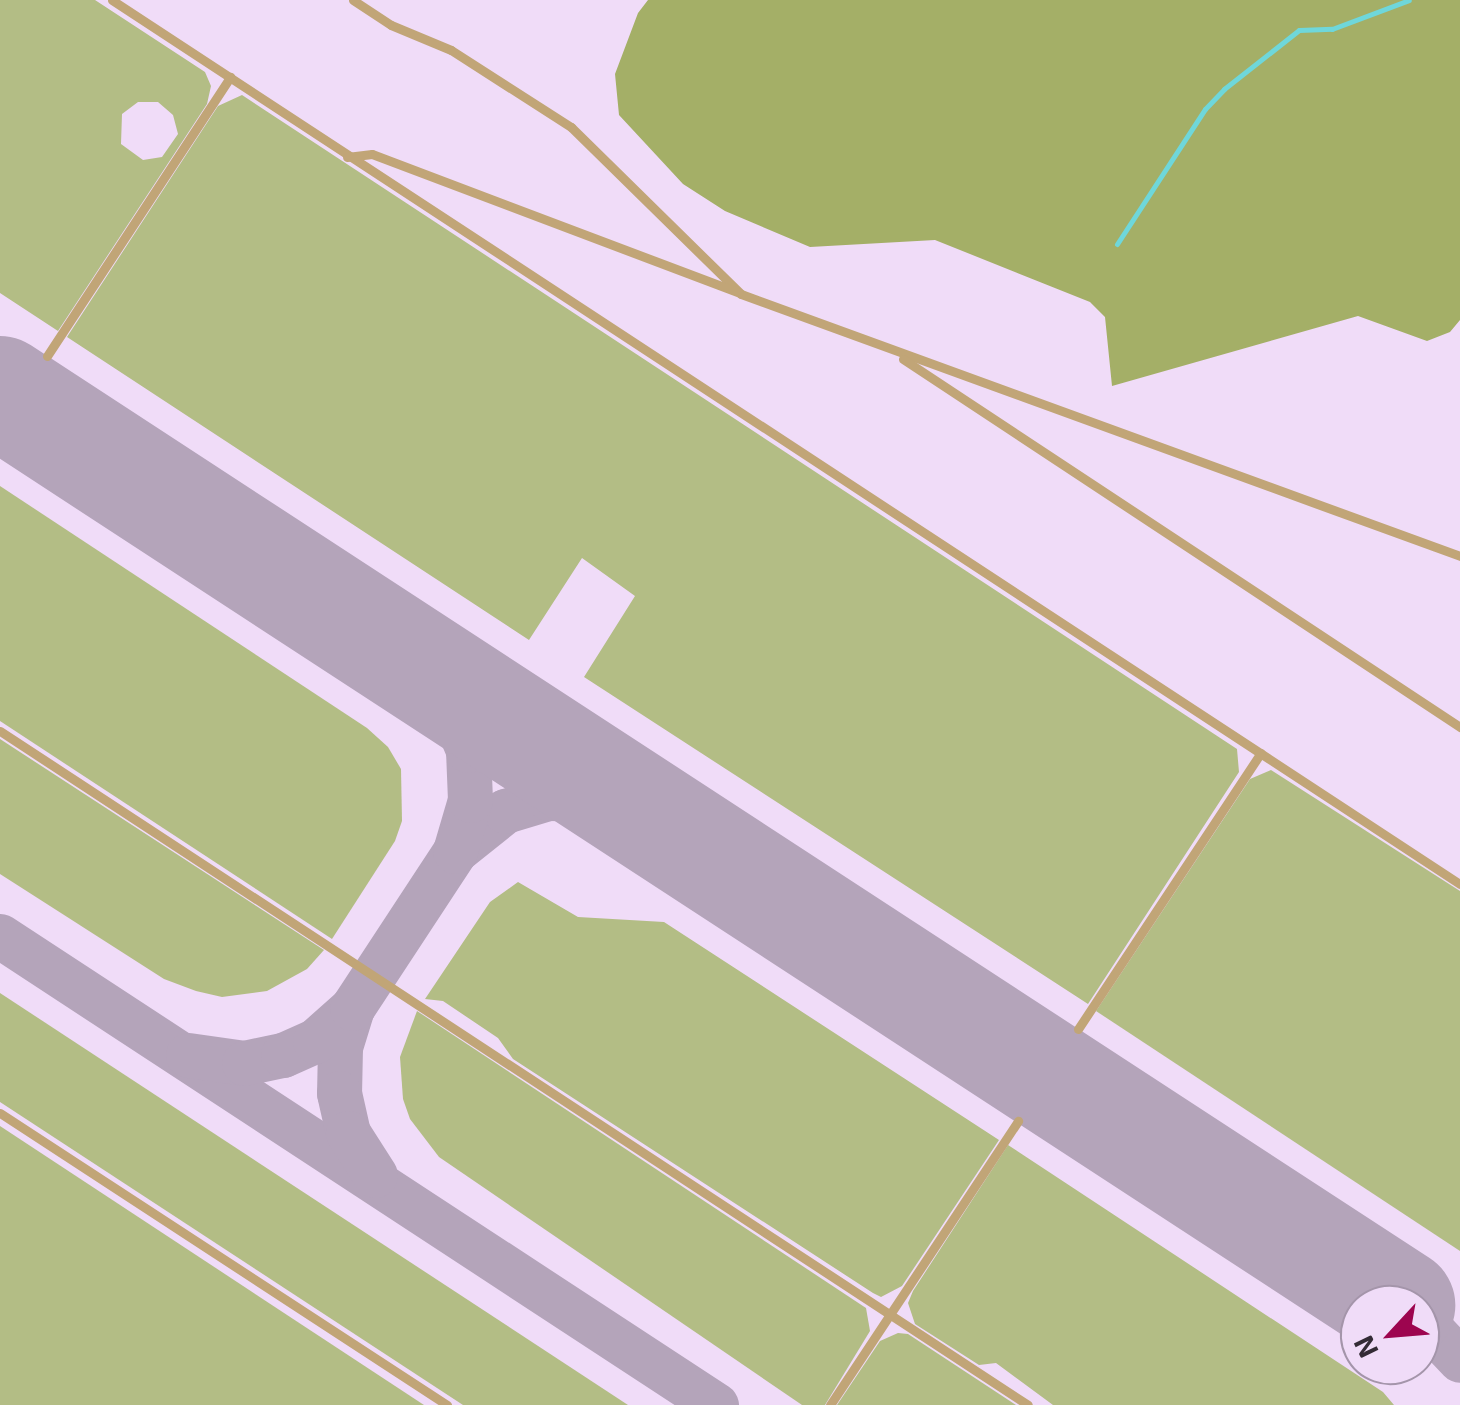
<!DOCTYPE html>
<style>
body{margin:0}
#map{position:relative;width:1460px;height:1405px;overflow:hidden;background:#f0dcf8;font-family:"Exo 2",sans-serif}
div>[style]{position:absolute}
.green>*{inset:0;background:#b3bd85}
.forest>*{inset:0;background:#a4af67}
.stream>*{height:5px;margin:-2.5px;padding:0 2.5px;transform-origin:2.5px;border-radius:2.5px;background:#6fd7da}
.taxiway>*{height:45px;margin:-22.5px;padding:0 22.5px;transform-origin:22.5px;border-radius:22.5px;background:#b4a4ba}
.runway>*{height:112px;margin:-56px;padding:0 56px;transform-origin:56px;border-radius:56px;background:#b4a4ba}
.service>*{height:9px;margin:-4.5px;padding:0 4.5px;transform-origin:4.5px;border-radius:4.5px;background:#c1a577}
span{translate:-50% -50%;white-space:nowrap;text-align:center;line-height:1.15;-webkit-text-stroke:8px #f0dcf8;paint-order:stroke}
.north{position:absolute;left:1340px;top:1285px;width:100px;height:100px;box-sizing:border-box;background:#f0dcf8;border:2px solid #a495aa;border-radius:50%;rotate:244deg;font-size:28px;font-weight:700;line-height:40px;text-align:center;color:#332b35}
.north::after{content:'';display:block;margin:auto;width:35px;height:45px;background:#9d054f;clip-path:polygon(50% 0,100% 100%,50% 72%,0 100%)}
</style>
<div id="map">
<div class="green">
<div style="clip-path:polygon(evenodd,0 0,95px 0,205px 72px,211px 86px,207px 104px,58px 331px,0 293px,0 0,138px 102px,158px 102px,173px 115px,178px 134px,162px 157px,143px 160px,121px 144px,122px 114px,138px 102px)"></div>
<div style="clip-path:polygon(242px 95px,1237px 749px,1239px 772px,1088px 1004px,584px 677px,635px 596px,582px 558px,529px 640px,67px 337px,218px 106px)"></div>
<div style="clip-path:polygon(0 486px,367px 728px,388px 747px,401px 769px,402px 821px,395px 841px,332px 939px,0 721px)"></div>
<div style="clip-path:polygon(0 739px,324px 950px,307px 969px,267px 991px,222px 997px,196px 991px,164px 979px,0 874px)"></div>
<div style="clip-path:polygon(1271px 770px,1460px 891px,1460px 1251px,1096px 1011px,1250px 779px)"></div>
<div style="clip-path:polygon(518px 882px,578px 917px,664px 922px,999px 1140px,902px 1286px,881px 1297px,873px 1293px,513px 1059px,498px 1038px,443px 1001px,425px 999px,490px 902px)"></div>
<div style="clip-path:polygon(0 993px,628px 1405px,463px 1405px,0 1102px)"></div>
<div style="clip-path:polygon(417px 1011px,866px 1308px,870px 1331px,825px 1405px,802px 1405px,439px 1157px,410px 1119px,403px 1099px,400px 1057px)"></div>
<div style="clip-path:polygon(0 1126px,424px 1405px,0 1405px)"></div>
<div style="clip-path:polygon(1008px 1145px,1383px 1392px,1394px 1405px,1053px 1405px,996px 1363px,979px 1365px,915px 1324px,908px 1303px,913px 1291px)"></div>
<div style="clip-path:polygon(898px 1333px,908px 1334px,1016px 1405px,837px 1405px,880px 1341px)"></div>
</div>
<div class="forest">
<div style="clip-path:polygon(648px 0,1460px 0,1460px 320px,1450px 332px,1427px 341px,1358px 316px,1112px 386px,1105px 317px,1090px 302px,935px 240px,810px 247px,725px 211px,683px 184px,619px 115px,615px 74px,638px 13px)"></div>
</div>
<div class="stream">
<div style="left:1117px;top:244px;width:161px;rotate:-56.9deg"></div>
<div style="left:1205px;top:109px;width:28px;rotate:-46deg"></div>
<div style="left:1224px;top:89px;width:95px;rotate:-38.2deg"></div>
<div style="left:1299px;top:30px;width:33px;rotate:-2deg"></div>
<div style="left:1332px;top:29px;width:82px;rotate:-20.6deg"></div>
</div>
<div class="taxiway">
<div style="left:455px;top:851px;width:64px;rotate:-38.7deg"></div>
<div style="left:505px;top:811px;width:45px;rotate:-16.8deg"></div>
<div style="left:548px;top:798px;width:56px;rotate:1deg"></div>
<div style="left:604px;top:799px;width:70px;rotate:24.4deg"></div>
<div style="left:0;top:936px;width:856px;rotate:33.23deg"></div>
<div style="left:352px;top:1008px;width:41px;rotate:107.1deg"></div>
<div style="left:340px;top:1047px;width:46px;rotate:91.2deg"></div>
<div style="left:339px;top:1093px;width:41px;rotate:77.3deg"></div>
<div style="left:348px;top:1133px;width:50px;rotate:57.3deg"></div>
<div style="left:188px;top:1055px;width:57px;rotate:8.1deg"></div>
<div style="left:244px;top:1063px;width:40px;rotate:-12deg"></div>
<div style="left:283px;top:1055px;width:35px;rotate:-24deg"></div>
<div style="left:315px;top:1041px;width:50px;rotate:-41.7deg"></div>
<div style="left:352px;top:1008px;width:188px;rotate:-56.7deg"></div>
<div style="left:455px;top:851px;width:53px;rotate:-73.6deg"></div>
<div style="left:470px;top:800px;width:50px;rotate:-92.3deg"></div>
<div style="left:468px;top:750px;width:57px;rotate:-112.5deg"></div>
<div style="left:446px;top:697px;width:58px;rotate:-135deg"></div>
<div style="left:1424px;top:1322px;width:52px;rotate:46.5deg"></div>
</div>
<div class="runway">
<div style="left:0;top:392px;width:1671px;rotate:33.13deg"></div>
</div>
<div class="service">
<div style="left:112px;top:0;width:1612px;rotate:33.26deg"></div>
<div style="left:353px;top:0;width:45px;rotate:33.3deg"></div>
<div style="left:391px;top:25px;width:65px;rotate:22.6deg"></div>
<div style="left:451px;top:50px;width:143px;rotate:32.7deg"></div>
<div style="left:571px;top:127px;width:238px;rotate:44.5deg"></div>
<div style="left:741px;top:294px;width:765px;rotate:20.02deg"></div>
<div style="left:347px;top:157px;width:25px;rotate:-7deg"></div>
<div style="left:372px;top:154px;width:392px;rotate:20.7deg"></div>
<div style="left:47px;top:356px;width:334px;rotate:-56.7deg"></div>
<div style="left:903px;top:359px;width:668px;rotate:33.45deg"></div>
<div style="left:0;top:731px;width:1229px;rotate:33.25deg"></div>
<div style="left:1078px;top:1029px;width:331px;rotate:-56.5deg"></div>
<div style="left:0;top:1113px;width:534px;rotate:33.15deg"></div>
<div style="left:830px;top:1405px;width:341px;rotate:-56.5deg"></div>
</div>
<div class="north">N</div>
</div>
